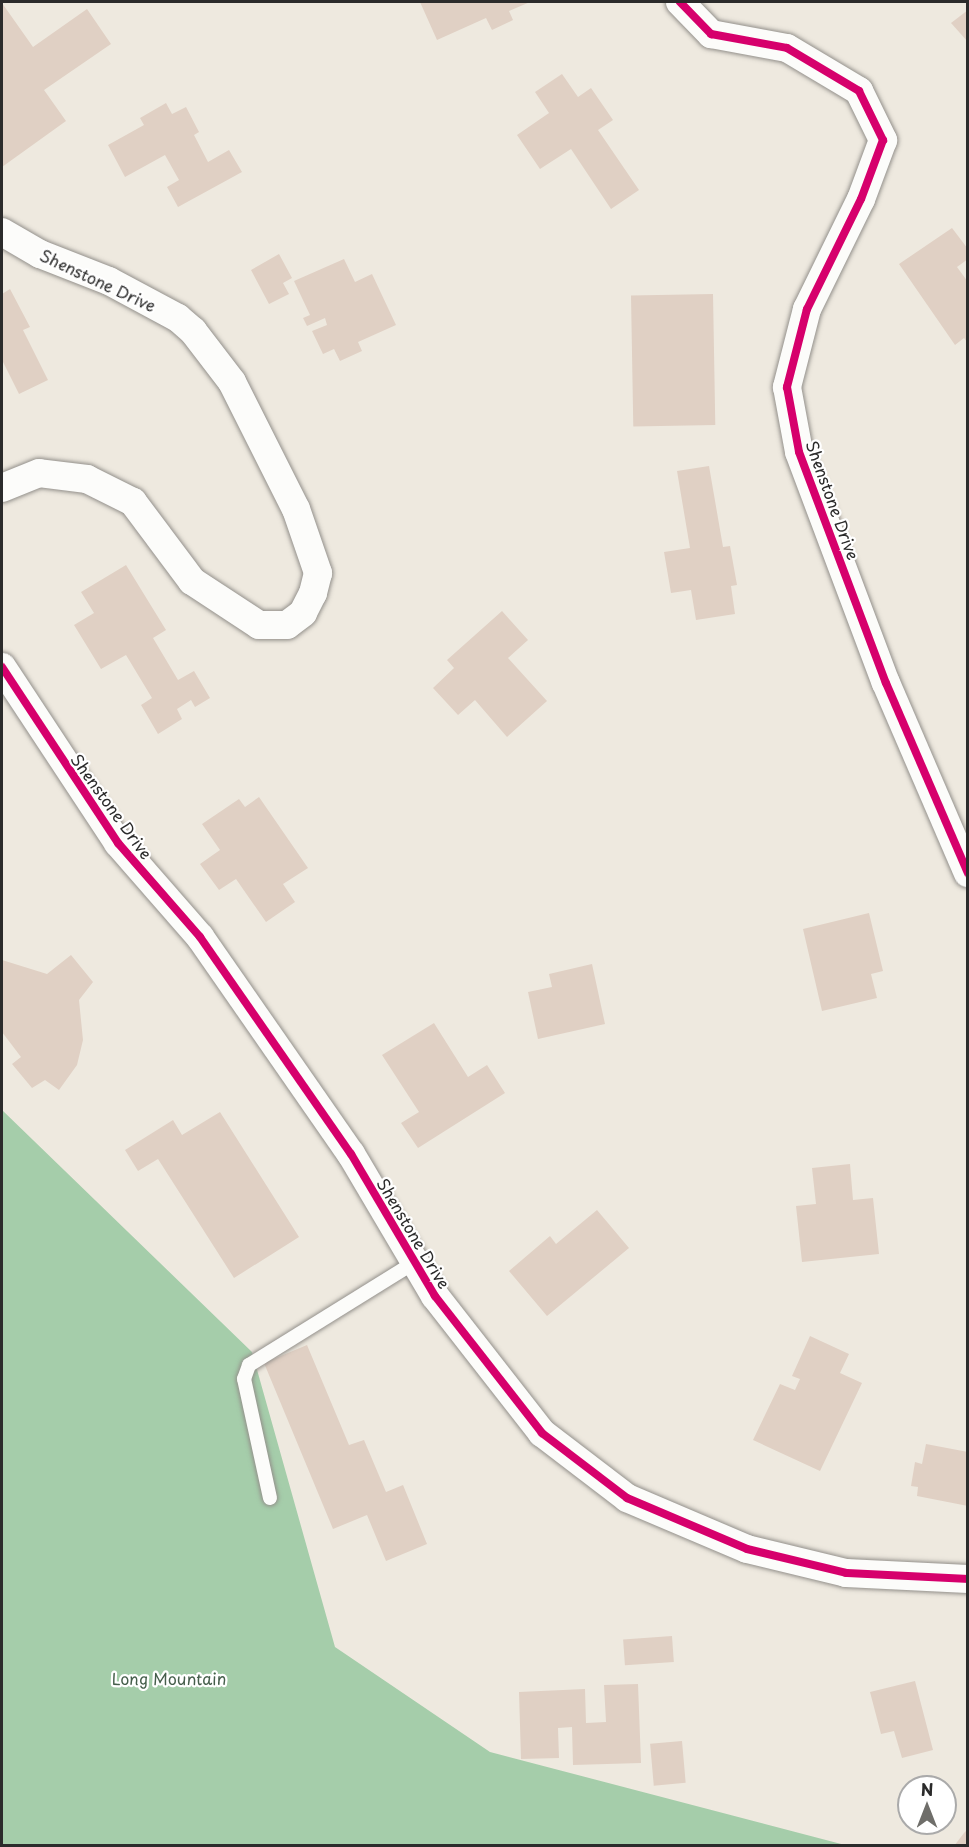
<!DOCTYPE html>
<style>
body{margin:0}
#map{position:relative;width:969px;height:1847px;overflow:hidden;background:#eee9df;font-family:"Playpen Sans",sans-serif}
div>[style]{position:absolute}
.forest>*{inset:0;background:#a5cdaa}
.building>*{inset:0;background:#e0d0c4;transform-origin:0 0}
.roads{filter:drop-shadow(0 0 2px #93908b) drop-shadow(0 0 2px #93908b)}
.lane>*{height:14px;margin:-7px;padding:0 7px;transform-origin:7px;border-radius:7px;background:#fcfcfa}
.street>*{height:28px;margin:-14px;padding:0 14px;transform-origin:14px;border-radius:14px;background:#fcfcfa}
.cycleway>*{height:8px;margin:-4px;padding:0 4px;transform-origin:4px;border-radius:4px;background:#d6006c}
span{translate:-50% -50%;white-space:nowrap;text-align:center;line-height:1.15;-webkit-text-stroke:4.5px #fff;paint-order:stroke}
.street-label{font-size:16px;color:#2b2b2b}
.park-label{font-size:16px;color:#455e4b}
.frame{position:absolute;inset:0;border:3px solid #2b2b2b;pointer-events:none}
.north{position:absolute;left:897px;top:1775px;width:60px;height:60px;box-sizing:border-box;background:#fff;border:2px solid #aaa;border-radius:50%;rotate:0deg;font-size:16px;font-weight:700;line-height:24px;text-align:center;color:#2b2b2b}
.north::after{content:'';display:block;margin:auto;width:21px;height:27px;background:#6f6e6a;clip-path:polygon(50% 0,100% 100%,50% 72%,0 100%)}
</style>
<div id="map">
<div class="forest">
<div style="clip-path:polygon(2px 1110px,252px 1352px,335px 1647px,490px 1752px,845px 1845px,2px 1845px)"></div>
</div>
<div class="building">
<div style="clip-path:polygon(420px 2px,530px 2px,509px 11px,513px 20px,492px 30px,486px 18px,437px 40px)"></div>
<div style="clip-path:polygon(2px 3px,33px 47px,87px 9px,111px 44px,44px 90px,66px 121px,2px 167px)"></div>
<div style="clip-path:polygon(968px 10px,968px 42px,951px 23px)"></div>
<div style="clip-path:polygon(562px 74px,578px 97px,591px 88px,613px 120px,598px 130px,639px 190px,611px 209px,571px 149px,540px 169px,517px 135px,549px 113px,535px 92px)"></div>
<div style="clip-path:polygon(166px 103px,172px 114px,186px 107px,199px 132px,194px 135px,208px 162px,229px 150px,242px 172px,178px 207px,167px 187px,179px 180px,165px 155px,125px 177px,108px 145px,144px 125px,140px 118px)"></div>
<div style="clip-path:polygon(952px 228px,968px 249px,968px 259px,957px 267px,968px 282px,968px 343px,964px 338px,955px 345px,899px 264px)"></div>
<div style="clip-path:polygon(279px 254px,292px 278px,283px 283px,289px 294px,269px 304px,251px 270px)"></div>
<div style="clip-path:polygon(344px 259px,355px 282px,372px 274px,396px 325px,358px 342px,362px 351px,340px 361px,334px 349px,323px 354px,312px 331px,327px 325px,325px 318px,307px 326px,303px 318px,310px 315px,294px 281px)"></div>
<div style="clip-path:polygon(10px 289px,30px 327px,23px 330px,48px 380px,19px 394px,2px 360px,2px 294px)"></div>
<div style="left:713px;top:294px;width:131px;height:82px;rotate:89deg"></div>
<div style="clip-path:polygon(709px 466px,723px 547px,730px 546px,737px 585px,731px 586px,735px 614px,696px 620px,691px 590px,671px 593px,664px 552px,690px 548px,677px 471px)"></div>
<div style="clip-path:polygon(126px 565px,166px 630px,153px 638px,178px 680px,194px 671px,210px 698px,195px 707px,191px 700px,177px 709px,182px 719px,158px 734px,141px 705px,152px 698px,126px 655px,101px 669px,74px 625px,94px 613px,81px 592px)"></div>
<div style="clip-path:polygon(502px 611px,528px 640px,508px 658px,547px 701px,507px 737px,475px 700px,458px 715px,433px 688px,454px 668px,447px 660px)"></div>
<div style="clip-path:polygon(259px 797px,308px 868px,283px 884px,295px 902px,266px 922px,236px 879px,219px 890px,200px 864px,220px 850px,202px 824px,239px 799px,245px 807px)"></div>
<div style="clip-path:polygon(869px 913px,883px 971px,871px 974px,877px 998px,822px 1011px,803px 929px)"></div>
<div style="clip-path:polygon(71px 955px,93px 982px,79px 1000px,83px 1040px,77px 1065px,59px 1090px,45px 1080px,32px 1088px,12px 1064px,21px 1057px,2px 1032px,2px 960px,47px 974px)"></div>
<div style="clip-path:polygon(592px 964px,605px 1024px,538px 1039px,528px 992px,552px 987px,549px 974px)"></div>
<div style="clip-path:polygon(434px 1023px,468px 1077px,487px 1065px,505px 1093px,418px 1148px,401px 1123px,419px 1112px,382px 1055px)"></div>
<div style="clip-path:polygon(220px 1112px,299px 1237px,234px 1278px,158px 1159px,138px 1171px,125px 1150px,173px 1120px,182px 1135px)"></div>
<div style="clip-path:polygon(850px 1164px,853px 1200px,873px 1198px,879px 1254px,802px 1262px,796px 1206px,816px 1204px,812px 1168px)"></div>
<div style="clip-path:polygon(597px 1210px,629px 1248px,547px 1316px,509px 1271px,550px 1236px,556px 1244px)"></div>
<div style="clip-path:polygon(810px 1336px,849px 1354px,840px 1373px,862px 1383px,820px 1471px,753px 1440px,780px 1384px,795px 1390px,800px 1379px,792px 1376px)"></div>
<div style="clip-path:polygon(307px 1345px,349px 1445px,364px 1440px,386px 1492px,403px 1485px,427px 1544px,386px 1561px,367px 1515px,333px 1529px,264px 1363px)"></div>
<div style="clip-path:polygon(926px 1444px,968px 1452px,968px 1506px,917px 1496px,918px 1487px,911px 1486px,915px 1462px,922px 1464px)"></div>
<div style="left:672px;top:1636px;width:26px;height:49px;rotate:86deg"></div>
<div style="clip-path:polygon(915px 1681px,933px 1750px,902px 1758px,894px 1731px,881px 1734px,870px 1692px)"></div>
<div style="clip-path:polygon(638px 1684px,641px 1763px,573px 1765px,572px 1727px,558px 1728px,559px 1758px,521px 1759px,519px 1692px,585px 1689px,586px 1723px,606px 1722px,604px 1685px)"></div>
<div style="left:682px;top:1741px;width:42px;height:32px;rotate:85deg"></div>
<div style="clip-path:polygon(968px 1829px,968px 1846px,954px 1846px,964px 1833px)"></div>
</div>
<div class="roads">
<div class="lane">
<div style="left:270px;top:1498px;width:122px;rotate:-102.3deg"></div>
<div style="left:244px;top:1379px;width:15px;rotate:-70deg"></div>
<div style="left:249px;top:1365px;width:195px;rotate:-31.8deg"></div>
</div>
<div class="street">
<div style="left:680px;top:2px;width:45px;rotate:45.9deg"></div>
<div style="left:711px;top:34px;width:77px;rotate:10.4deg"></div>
<div style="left:787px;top:48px;width:84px;rotate:30.8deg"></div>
<div style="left:859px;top:91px;width:55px;rotate:63.9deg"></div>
<div style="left:883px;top:140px;width:63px;rotate:110.4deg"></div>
<div style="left:861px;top:199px;width:123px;rotate:116.1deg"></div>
<div style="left:807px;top:309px;width:81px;rotate:104.4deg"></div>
<div style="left:787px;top:387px;width:66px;rotate:79.5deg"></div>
<div style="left:799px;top:452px;width:247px;rotate:69.4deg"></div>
<div style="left:886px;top:683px;width:207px;rotate:66.7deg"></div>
<div style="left:2px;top:232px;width:44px;rotate:30.1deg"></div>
<div style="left:40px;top:254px;width:74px;rotate:21.4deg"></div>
<div style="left:109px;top:281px;width:78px;rotate:28.2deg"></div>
<div style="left:178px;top:318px;width:20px;rotate:41deg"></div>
<div style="left:193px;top:331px;width:64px;rotate:52.6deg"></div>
<div style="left:232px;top:382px;width:142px;rotate:63.3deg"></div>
<div style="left:296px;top:509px;width:68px;rotate:71deg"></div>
<div style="left:318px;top:573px;width:21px;rotate:104deg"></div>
<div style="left:313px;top:593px;width:22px;rotate:117deg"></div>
<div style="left:303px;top:613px;width:20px;rotate:143deg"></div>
<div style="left:287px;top:625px;width:28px;rotate:180deg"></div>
<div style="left:259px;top:625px;width:80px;rotate:-146.7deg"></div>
<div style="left:192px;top:581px;width:99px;rotate:-126.8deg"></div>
<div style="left:133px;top:502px;width:51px;rotate:-153.4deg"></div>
<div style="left:87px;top:479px;width:48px;rotate:-172.9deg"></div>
<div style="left:39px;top:473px;width:40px;rotate:158deg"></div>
<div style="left:2px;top:667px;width:211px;rotate:56.6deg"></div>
<div style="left:118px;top:843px;width:125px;rotate:48.9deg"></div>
<div style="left:200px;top:937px;width:264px;rotate:55.2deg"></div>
<div style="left:351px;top:1154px;width:165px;rotate:59.4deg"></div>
<div style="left:435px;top:1296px;width:174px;rotate:52deg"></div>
<div style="left:542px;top:1433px;width:107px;rotate:37.4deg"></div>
<div style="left:627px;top:1498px;width:130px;rotate:23deg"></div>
<div style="left:747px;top:1549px;width:102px;rotate:13.6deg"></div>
<div style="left:846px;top:1573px;width:122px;rotate:2.8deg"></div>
</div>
</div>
<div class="cycleway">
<div style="left:680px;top:2px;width:45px;rotate:45.9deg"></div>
<div style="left:711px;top:34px;width:77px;rotate:10.4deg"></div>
<div style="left:787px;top:48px;width:84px;rotate:30.8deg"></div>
<div style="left:859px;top:91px;width:55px;rotate:63.9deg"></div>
<div style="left:883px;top:140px;width:63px;rotate:110.4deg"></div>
<div style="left:861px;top:199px;width:123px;rotate:116.1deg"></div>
<div style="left:807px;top:309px;width:81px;rotate:104.4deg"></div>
<div style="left:787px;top:387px;width:66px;rotate:79.5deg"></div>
<div style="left:799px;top:452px;width:247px;rotate:69.4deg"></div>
<div style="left:886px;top:683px;width:207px;rotate:66.7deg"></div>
<div style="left:2px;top:667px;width:211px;rotate:56.6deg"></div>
<div style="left:118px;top:843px;width:125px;rotate:48.9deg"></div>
<div style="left:200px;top:937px;width:264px;rotate:55.2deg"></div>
<div style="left:351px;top:1154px;width:165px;rotate:59.4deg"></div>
<div style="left:435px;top:1296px;width:174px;rotate:52deg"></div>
<div style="left:542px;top:1433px;width:107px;rotate:37.4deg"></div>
<div style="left:627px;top:1498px;width:130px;rotate:23deg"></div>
<div style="left:747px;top:1549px;width:102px;rotate:13.6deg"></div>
<div style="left:846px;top:1573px;width:122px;rotate:2.8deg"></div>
</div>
<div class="street-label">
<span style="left:98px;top:280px;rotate:25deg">Shenstone Drive</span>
<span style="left:833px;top:500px;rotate:70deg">Shenstone Drive</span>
<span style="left:112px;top:806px;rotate:54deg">Shenstone Drive</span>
<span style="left:414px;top:1233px;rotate:59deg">Shenstone Drive</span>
</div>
<div class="park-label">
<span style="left:169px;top:1678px">Long Mountain</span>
</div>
<div class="frame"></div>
<div class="north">N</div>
</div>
